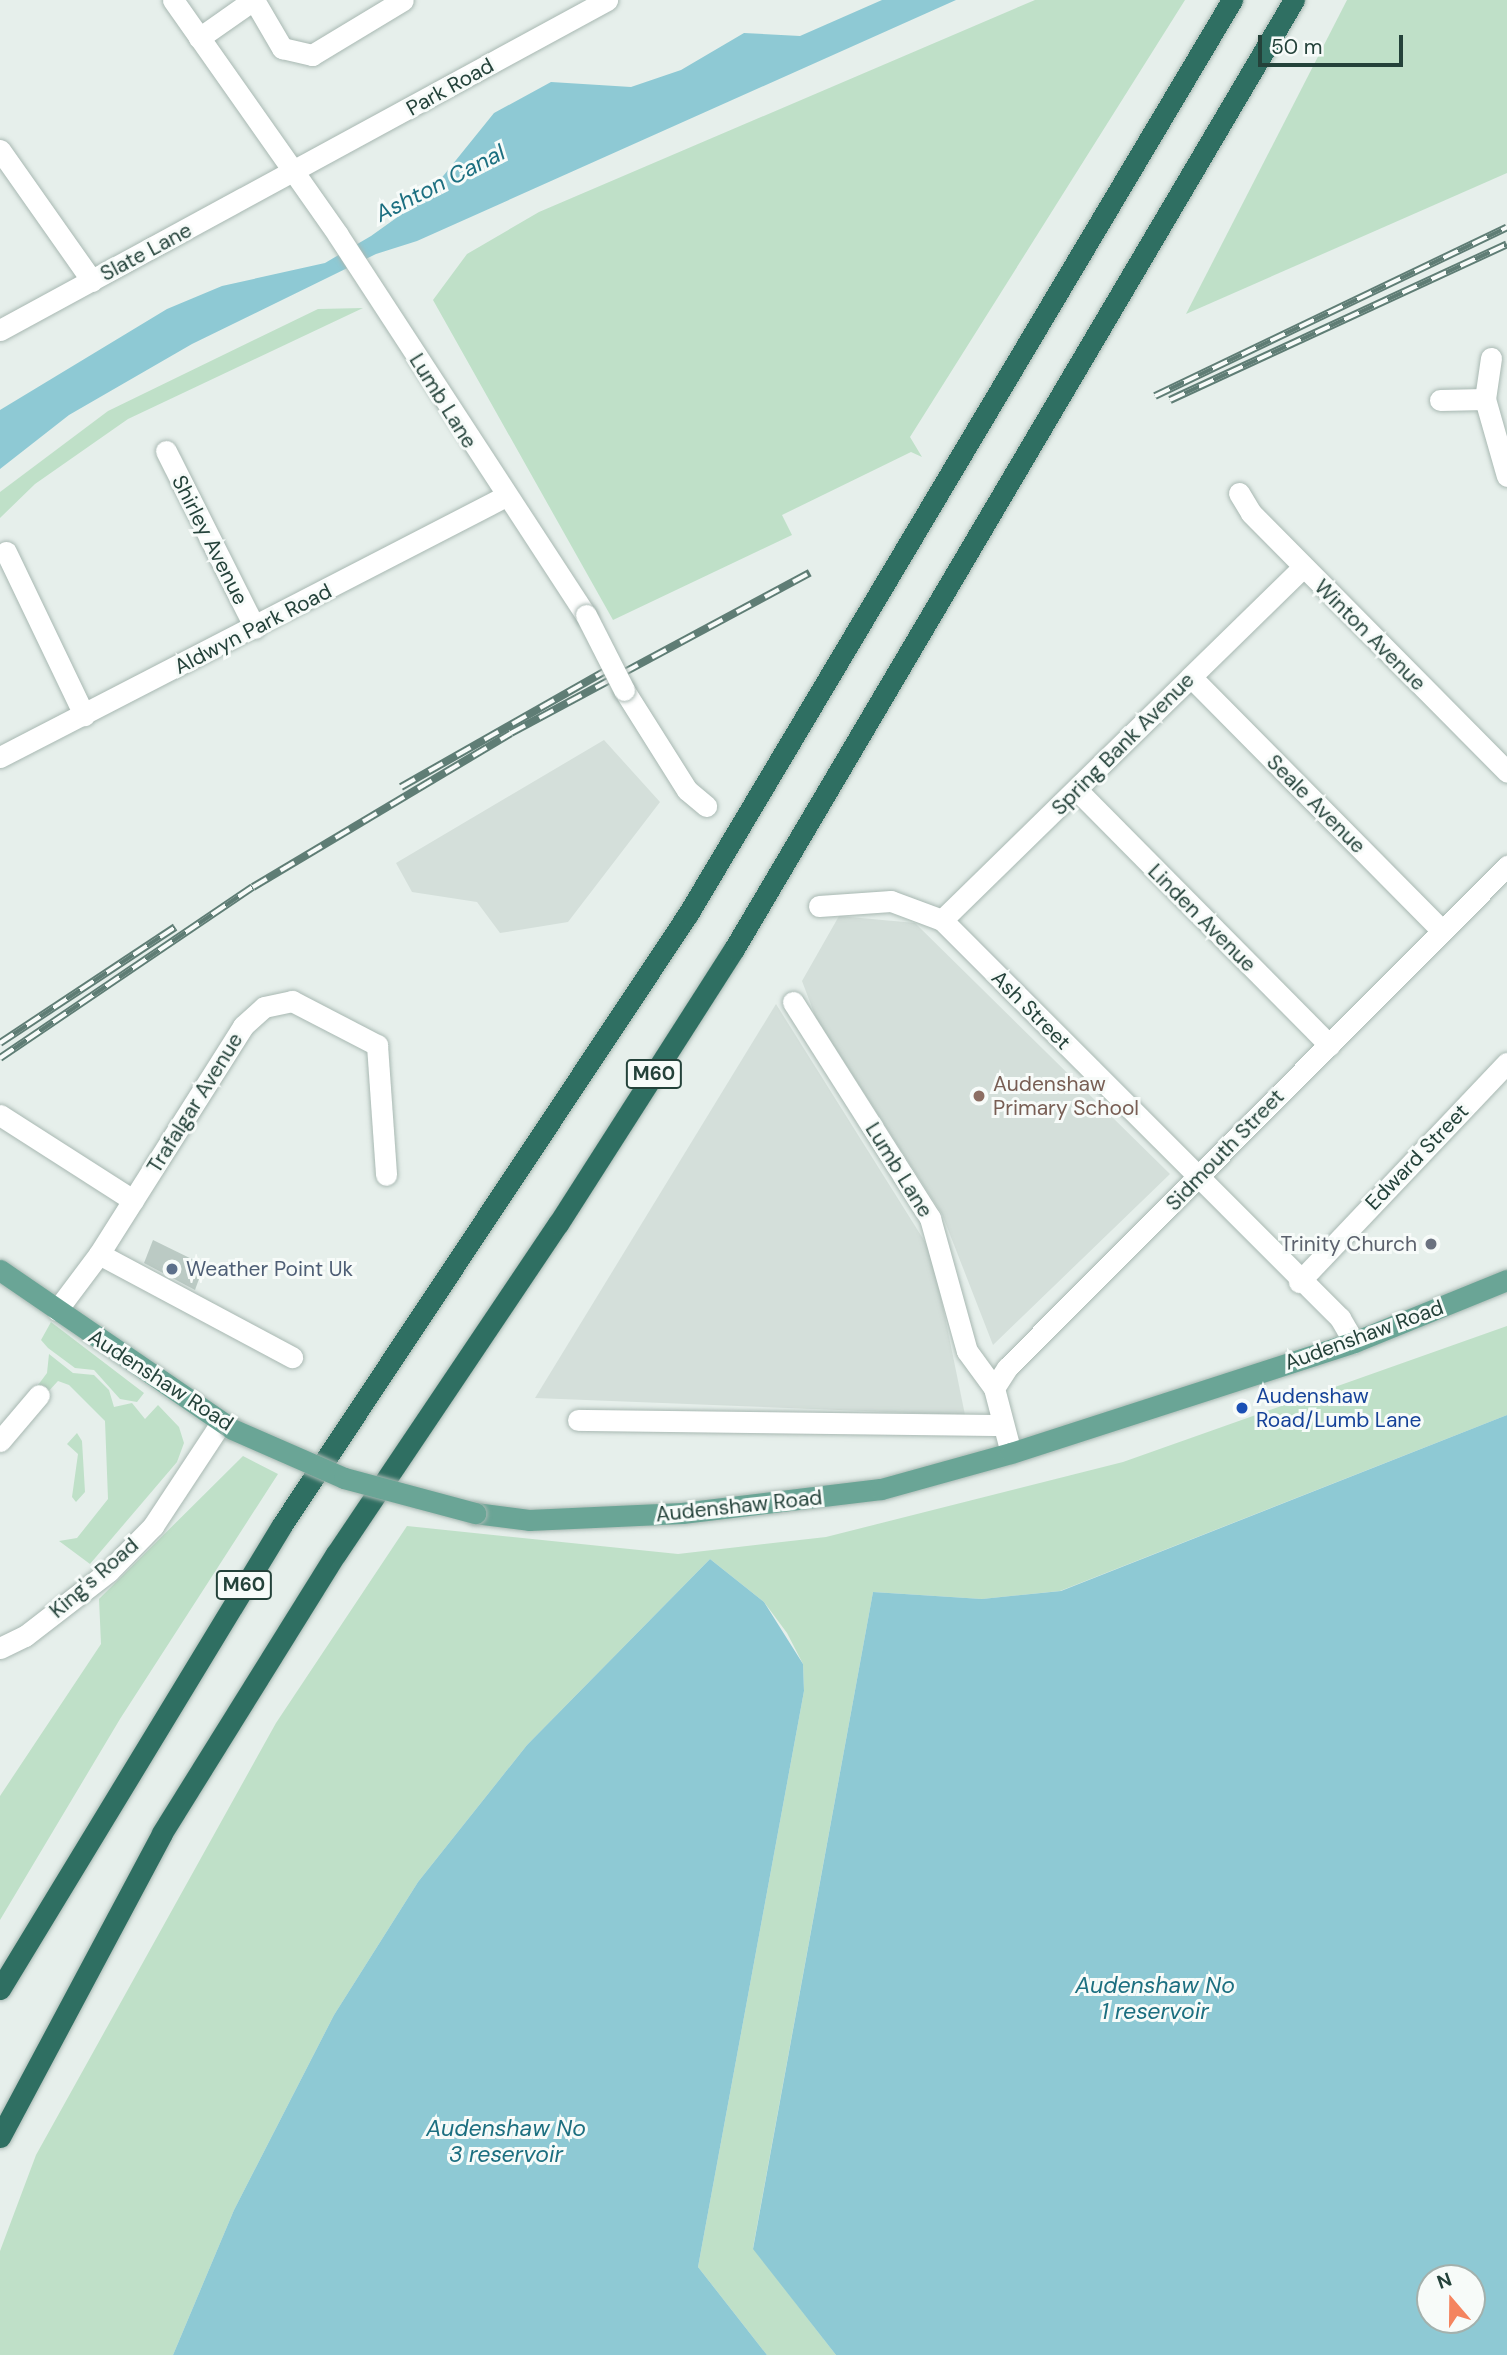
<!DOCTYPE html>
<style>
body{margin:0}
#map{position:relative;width:1507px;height:2355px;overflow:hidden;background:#e6efeb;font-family:"DM Sans",sans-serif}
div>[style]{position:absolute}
.built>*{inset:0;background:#d4dfda}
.green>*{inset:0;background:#bfe0c8}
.water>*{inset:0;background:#8ec9d4}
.building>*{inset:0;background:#bbcac4}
.roads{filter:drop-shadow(0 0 2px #a8b8b2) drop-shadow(0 0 2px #a8b8b2)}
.minor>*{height:21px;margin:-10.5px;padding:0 10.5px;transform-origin:10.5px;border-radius:10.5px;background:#fff}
.major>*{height:21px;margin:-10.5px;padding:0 10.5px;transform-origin:10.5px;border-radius:10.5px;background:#6aa596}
.highway>*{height:21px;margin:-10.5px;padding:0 10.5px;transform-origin:10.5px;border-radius:10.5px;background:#2f6f62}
.rail>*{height:8px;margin-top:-4px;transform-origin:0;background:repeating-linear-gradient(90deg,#f7fbf9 0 16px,#5f7d75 0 32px);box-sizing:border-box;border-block:2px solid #5f7d75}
.bridges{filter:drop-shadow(0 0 2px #a8b8b2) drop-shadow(0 0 2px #a8b8b2)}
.minor-bridge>*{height:21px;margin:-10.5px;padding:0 10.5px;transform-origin:10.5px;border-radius:10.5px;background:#fff}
.major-bridge>*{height:21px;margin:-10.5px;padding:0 10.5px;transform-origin:10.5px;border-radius:10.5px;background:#6aa596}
.dots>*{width:19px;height:19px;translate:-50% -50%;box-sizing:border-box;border:4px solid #f7fbf9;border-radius:50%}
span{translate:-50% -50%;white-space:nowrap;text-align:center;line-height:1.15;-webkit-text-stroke:6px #f7fbf9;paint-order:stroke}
.shield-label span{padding:2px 5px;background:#f7fbf9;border:2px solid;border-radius:5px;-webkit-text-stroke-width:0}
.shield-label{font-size:19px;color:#24423a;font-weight:700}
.street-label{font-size:21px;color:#24423a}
.education-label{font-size:21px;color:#785e54}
.left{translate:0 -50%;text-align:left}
.worship-label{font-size:21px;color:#5b616d}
.right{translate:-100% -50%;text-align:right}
.service-label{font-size:21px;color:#4e5e75}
.transit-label{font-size:21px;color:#164399}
.water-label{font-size:23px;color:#1c6f80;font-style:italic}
.north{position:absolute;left:1416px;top:2264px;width:70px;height:70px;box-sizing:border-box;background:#f7fbf9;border:2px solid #a3b1ad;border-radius:50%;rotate:340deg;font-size:19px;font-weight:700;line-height:28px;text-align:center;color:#24423a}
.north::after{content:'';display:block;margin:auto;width:24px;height:32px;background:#f4845f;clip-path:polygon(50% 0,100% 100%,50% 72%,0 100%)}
.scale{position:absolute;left:1258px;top:35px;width:145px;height:32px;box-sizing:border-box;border:4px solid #24423a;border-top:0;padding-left:9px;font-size:21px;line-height:24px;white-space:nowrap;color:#24423a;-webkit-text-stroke:5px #f7fbf9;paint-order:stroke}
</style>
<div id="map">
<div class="built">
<div style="clip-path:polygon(604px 740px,660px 802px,568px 922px,500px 933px,477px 902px,412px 892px,396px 863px)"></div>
<div style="clip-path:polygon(839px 916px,915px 923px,1170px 1174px,993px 1345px,942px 1214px,816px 1018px,802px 981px)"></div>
<div style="clip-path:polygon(776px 1004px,932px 1253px,965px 1415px,535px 1398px)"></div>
</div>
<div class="green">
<div style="clip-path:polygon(1035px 0,1185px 0,910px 437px,922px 457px,911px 452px,782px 515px,792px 535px,613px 620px,433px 300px,467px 254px,539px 212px)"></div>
<div style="clip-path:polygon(1347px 0,1507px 0,1507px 173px,1186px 314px)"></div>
<div style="clip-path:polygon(363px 308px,128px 419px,35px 484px,0 518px,0 492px,108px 411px,318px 309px)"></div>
<div style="clip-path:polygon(51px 1322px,144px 1393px,137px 1402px,120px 1399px,94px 1370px,75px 1368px,48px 1348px,41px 1340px)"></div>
<div style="clip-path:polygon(1507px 1326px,1507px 1415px,1060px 1591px,982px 1599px,873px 1592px,753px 2248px,836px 2355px,767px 2355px,698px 2267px,804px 1691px,803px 1664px,787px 1633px,764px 1602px,710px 1559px,527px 1745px,418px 1882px,334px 2015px,234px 2210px,173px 2355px,0 2355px,0 2251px,36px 2155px,276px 1723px,407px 1526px,678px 1554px,826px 1537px,1123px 1462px)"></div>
<div style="clip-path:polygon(49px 1354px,73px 1373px,94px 1375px,109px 1390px,114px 1407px,132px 1403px,145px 1419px,158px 1405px,179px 1427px,184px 1443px,177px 1462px,90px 1564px,59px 1541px,77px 1538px,108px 1499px,105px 1421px,69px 1385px,58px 1381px,46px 1394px,38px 1385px,47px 1373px)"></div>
<div style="clip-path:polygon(77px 1433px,82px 1441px,85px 1492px,76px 1502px,72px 1497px,78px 1454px,67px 1444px)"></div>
<div style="clip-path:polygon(243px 1456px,278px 1474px,120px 1719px,0 1920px,0 1796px,101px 1644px,99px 1599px)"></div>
</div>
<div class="water">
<div style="clip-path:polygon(882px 0,956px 0,417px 241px,376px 254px,192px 344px,69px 415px,0 469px,0 410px,167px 309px,222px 286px,325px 263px,371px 236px,427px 196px,494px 113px,551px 82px,631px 87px,681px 70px,744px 33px,800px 36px)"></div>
<div style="clip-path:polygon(evenodd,1507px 1415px,1507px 2355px,836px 2355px,753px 2249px,873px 1592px,982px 1599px,1061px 1591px,1507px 1415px,1430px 2278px,1472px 2278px,1472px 2320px,1430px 2320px,1430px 2278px)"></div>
<div style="clip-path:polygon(710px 1559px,764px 1602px,803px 1664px,804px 1691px,698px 2267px,767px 2355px,173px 2355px,234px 2210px,334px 2015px,418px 1882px,527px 1745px)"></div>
</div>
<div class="building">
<div style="clip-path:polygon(153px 1240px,204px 1265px,195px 1290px,144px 1263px)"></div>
</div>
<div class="roads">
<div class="minor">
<div style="left:173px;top:0;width:287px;rotate:54.9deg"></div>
<div style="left:338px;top:235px;width:454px;rotate:56.9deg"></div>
<div style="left:254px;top:0;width:56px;rotate:59.7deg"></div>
<div style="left:282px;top:48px;width:31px;rotate:13deg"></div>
<div style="left:312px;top:55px;width:106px;rotate:-31.1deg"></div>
<div style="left:199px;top:38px;width:66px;rotate:-35.1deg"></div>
<div style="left:0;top:150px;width:160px;rotate:54.9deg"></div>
<div style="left:0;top:330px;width:691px;rotate:-28.53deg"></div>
<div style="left:1491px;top:358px;width:41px;rotate:98.3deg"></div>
<div style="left:1485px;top:399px;width:80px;rotate:74.1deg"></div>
<div style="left:1440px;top:400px;width:45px;rotate:-1.3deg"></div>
<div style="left:166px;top:451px;width:198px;rotate:63.3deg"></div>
<div style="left:1239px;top:493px;width:23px;rotate:59deg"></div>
<div style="left:1251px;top:513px;width:364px;rotate:45.3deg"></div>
<div style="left:6px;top:552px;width:181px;rotate:64.4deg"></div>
<div style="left:1191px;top:677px;width:357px;rotate:45.3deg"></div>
<div style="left:624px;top:690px;width:118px;rotate:57.8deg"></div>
<div style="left:687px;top:790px;width:25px;rotate:40deg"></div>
<div style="left:0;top:757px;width:567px;rotate:-27.29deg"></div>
<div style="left:1077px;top:790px;width:359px;rotate:45.3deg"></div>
<div style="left:819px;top:906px;width:72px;rotate:-4deg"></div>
<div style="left:891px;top:901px;width:54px;rotate:20.4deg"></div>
<div style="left:942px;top:920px;width:563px;rotate:45deg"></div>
<div style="left:1340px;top:1318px;width:28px;rotate:60deg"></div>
<div style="left:942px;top:920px;width:505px;rotate:-44.36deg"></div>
<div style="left:793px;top:1002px;width:256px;rotate:57.6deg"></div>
<div style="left:930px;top:1218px;width:138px;rotate:74.5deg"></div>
<div style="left:967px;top:1351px;width:46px;rotate:53.9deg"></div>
<div style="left:0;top:1115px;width:158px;rotate:32.6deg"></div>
<div style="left:99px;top:1254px;width:219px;rotate:28.1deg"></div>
<div style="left:1299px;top:1282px;width:302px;rotate:-46.5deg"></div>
<div style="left:57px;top:1310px;width:70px;rotate:-53.1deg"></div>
<div style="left:99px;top:1254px;width:270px;rotate:-57.7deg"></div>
<div style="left:243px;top:1026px;width:28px;rotate:-42deg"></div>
<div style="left:264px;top:1007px;width:29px;rotate:-12deg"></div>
<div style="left:292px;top:1001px;width:96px;rotate:27.4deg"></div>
<div style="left:377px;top:1045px;width:130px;rotate:86deg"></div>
<div style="left:578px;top:1420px;width:425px;rotate:0.7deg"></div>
<div style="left:0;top:1441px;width:60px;rotate:-49.7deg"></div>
<div style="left:1011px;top:1453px;width:67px;rotate:-104.7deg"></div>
<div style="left:994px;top:1388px;width:24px;rotate:-57deg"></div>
<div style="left:1007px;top:1368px;width:709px;rotate:-45.11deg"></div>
<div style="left:0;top:1648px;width:28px;rotate:-26deg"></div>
<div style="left:25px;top:1636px;width:106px;rotate:-37.7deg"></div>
<div style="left:109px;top:1571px;width:63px;rotate:-45.6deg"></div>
<div style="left:153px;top:1526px;width:123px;rotate:-56.6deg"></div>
</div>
<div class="major">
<div style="left:0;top:1270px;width:281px;rotate:34.4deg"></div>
<div style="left:475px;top:1513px;width:54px;rotate:7.4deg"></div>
<div style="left:529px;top:1520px;width:153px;rotate:-2.6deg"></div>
<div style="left:682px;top:1513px;width:200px;rotate:-6.9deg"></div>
<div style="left:881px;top:1489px;width:135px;rotate:-15.5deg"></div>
<div style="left:1011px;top:1453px;width:361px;rotate:-17.9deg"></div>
<div style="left:1354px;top:1342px;width:165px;rotate:-22.1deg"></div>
</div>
<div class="highway">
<div style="left:0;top:1989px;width:543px;rotate:-58.71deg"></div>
<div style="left:282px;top:1525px;width:734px;rotate:-56.4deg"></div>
<div style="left:688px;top:914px;width:1064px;rotate:-59.24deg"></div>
<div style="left:0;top:2137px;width:344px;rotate:-61.9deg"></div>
<div style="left:162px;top:1833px;width:329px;rotate:-58.1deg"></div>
<div style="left:336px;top:1554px;width:398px;rotate:-56.1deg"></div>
<div style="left:558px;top:1224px;width:326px;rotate:-57.4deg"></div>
<div style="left:734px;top:949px;width:1102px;rotate:-59.46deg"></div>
</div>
</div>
<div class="rail">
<div style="left:1155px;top:396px;width:390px;rotate:-25.6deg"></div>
<div style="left:1170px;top:400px;width:371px;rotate:-24.8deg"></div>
<div style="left:401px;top:787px;width:235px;rotate:-29.6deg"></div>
<div style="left:0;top:1043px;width:210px;rotate:-33.5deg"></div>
<div style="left:0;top:1058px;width:305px;rotate:-34.1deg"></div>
<div style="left:253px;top:887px;width:300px;rotate:-30.8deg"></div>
<div style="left:511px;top:733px;width:339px;rotate:-28.2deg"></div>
</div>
<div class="bridges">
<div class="minor-bridge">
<div style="left:586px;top:615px;width:84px;rotate:63.1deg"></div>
</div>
<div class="major-bridge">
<div style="left:232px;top:1429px;width:122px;rotate:23.6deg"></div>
<div style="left:344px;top:1478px;width:136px;rotate:15deg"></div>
</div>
</div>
<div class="dots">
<div style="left:979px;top:1096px;background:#8d6e63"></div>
<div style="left:1431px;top:1244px;background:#6b7280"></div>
<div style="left:172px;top:1269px;background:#5c6f8a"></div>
<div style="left:1242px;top:1408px;background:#1a4fb4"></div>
</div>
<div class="shield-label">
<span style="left:654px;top:1074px">M60</span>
<span style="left:244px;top:1585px">M60</span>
</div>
<div class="street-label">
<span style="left:450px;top:87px;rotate:-29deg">Park Road</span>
<span style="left:146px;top:252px;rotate:-28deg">Slate Lane</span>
<span style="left:443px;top:401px;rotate:58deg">Lumb Lane</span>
<span style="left:210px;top:540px;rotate:63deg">Shirley Avenue</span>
<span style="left:253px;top:629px;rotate:-27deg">Aldwyn Park Road</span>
<span style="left:1370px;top:635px;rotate:45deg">Winton Avenue</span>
<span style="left:1123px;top:744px;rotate:-45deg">Spring Bank Avenue</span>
<span style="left:1316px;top:804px;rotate:45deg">Seale Avenue</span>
<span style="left:1202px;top:918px;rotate:45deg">Linden Avenue</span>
<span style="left:1031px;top:1010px;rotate:45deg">Ash Street</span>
<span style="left:195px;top:1103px;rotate:-58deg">Trafalgar Avenue</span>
<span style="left:1225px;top:1150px;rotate:-46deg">Sidmouth Street</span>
<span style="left:1417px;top:1157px;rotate:-46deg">Edward Street</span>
<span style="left:899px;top:1170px;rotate:58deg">Lumb Lane</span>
<span style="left:1364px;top:1335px;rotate:-20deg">Audenshaw Road</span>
<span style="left:161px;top:1380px;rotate:33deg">Audenshaw Road</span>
<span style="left:739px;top:1506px;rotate:-6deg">Audenshaw Road</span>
<span style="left:94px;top:1578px;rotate:-41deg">King's Road</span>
</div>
<div class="education-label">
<span class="left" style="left:993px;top:1096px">Audenshaw<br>Primary School</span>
</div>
<div class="worship-label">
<span class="right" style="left:1417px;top:1244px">Trinity Church</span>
</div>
<div class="service-label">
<span class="left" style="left:186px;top:1269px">Weather Point Uk</span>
</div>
<div class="transit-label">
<span class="left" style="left:1256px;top:1408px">Audenshaw<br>Road/Lumb Lane</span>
</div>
<div class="water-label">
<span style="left:440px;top:183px;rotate:-27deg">Ashton Canal</span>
<span style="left:1155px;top:1998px">Audenshaw No<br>1 reservoir</span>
<span style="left:506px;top:2141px">Audenshaw No<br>3 reservoir</span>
</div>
<div class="north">N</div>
<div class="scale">50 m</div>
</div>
